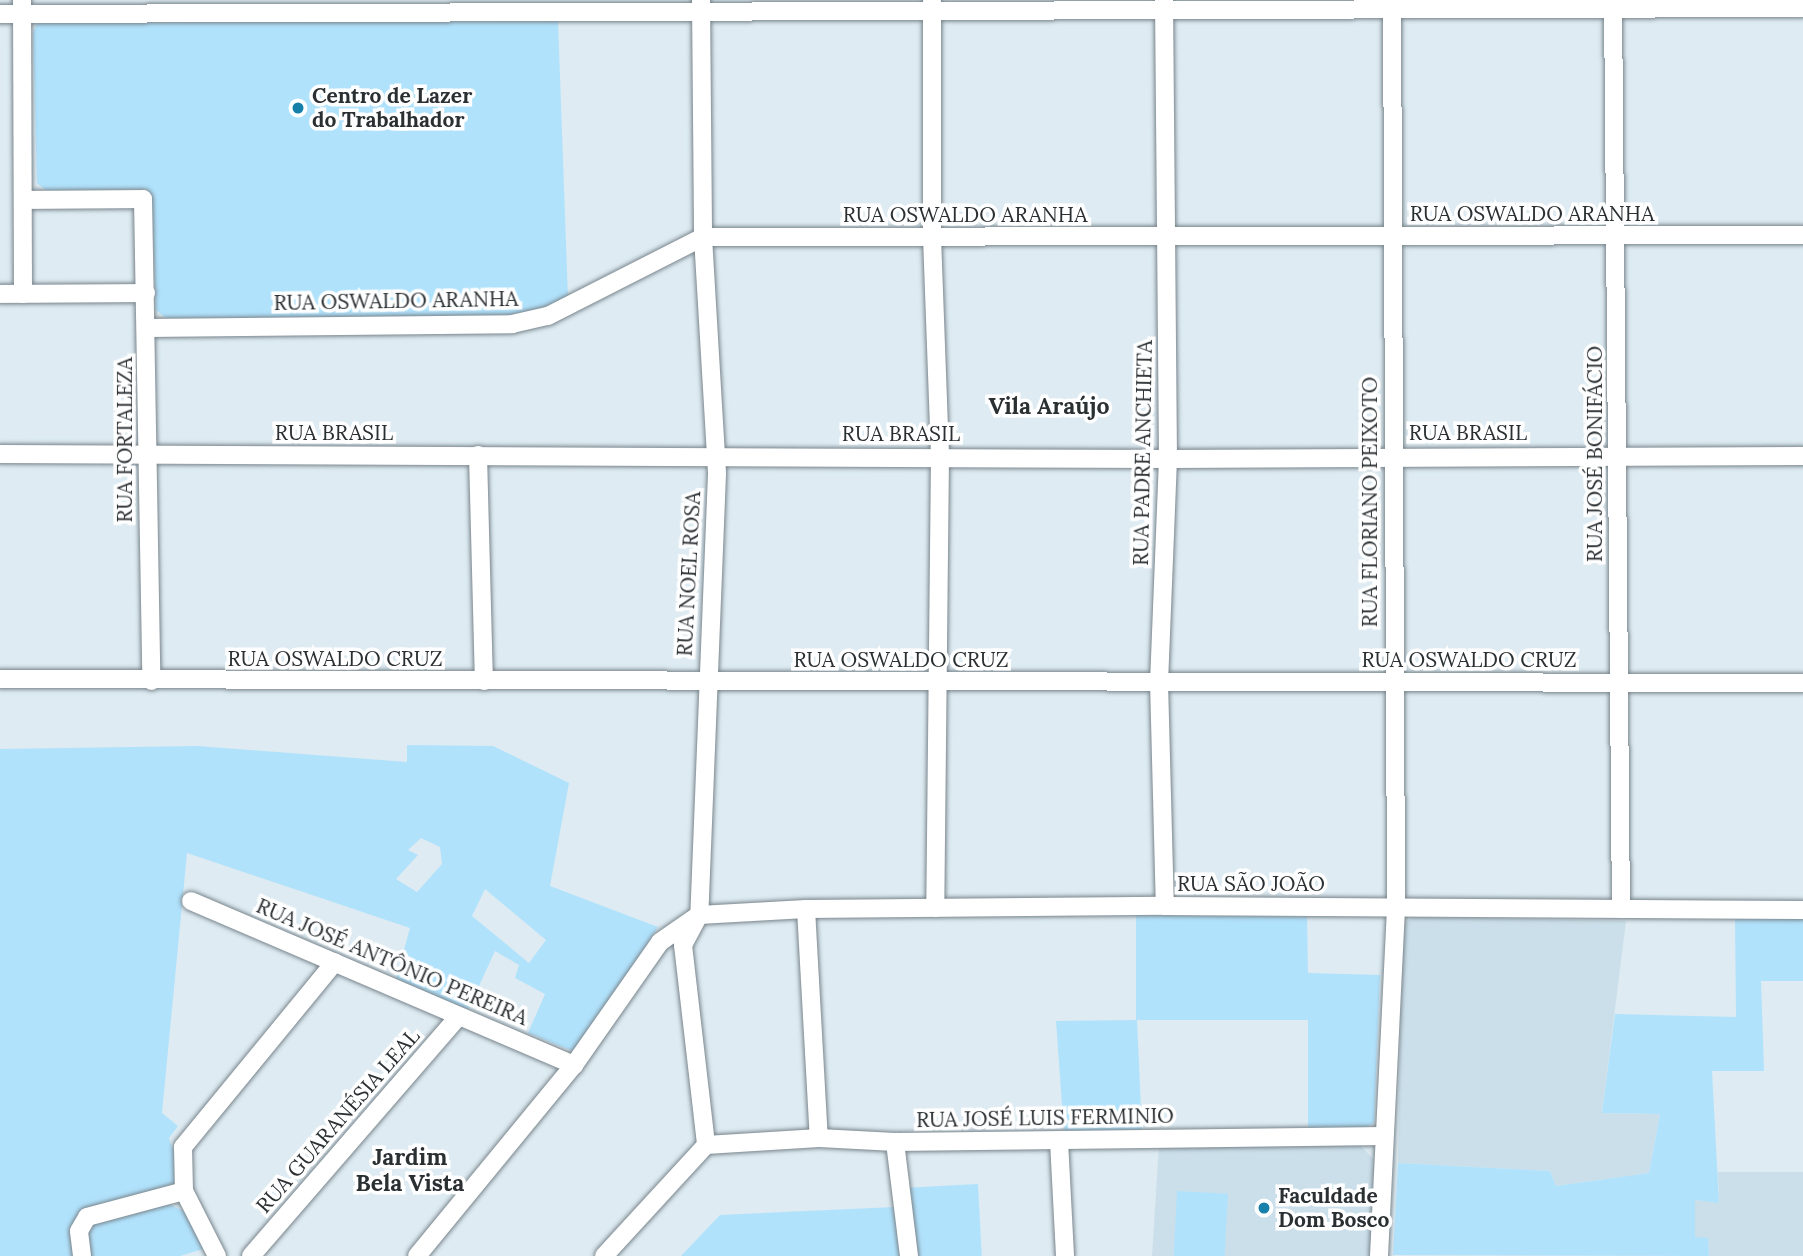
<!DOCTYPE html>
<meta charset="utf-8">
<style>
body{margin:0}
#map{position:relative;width:1803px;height:1256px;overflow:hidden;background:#deebf2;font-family:Lora,serif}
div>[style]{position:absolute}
.built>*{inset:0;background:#cbdfea}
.green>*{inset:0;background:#b1e2fc;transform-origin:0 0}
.roads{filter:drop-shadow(0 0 2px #79858c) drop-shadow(0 0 2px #79858c)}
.minor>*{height:18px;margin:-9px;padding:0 9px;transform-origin:9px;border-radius:9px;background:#fff}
.dots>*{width:19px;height:19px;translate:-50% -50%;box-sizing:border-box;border:4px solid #fff;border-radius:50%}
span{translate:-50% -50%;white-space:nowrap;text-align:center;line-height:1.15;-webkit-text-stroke:7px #fff;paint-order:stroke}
.poi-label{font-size:21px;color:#2a2f32;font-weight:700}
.left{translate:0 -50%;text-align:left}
.street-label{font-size:21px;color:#2a2f32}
.neighbourhood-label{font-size:23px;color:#2a2f32;font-weight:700}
</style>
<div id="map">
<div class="built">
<div style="clip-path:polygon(1413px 917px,1626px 921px,1602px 1113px,1660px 1114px,1649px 1173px,1556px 1186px,1550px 1171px,1398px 1163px,1402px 926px)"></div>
<div style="clip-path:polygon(1159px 1145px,1360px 1145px,1374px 1160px,1371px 1256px,1152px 1256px)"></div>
<div style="clip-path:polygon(1718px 1172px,1803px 1172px,1803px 1256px,1709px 1256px,1708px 1239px,1695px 1238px,1695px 1200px,1719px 1202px)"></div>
</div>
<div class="green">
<div style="clip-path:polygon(558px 21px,568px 298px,548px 307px,510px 317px,166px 318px,156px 310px,152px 197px,145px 189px,47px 191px,37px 183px,33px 33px,37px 23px)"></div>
<div style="clip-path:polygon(evenodd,407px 745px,493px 746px,569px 783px,550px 886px,658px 927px,578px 1048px,570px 1050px,528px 1033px,545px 994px,515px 978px,519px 965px,495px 951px,468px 1010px,396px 979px,410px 928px,187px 853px,162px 1113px,178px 1126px,169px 1138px,176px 1159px,175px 1183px,160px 1191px,89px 1210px,76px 1256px,0 1256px,0 749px,197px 746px,407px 762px,407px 745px,421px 838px,440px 847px,442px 864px,417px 892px,396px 879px,418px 855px,408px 850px,421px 838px,407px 745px,485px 889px,546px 940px,529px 963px,472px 916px,485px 889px)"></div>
<div style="clip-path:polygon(1136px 915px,1307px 917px,1308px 973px,1380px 975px,1374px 1123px,1362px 1129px,1308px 1130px,1308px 1020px,1137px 1020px,1142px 1132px,1064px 1133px,1056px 1021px,1136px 1020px)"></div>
<div style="clip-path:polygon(1803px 918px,1803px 981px,1761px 981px,1764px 1071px,1712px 1071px,1719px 1203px,1695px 1200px,1695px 1237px,1708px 1238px,1709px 1256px,1393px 1255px,1398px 1163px,1550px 1171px,1556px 1186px,1649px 1173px,1660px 1114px,1602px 1113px,1615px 1014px,1736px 1017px,1735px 919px)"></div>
<div style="left:978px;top:1184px;width:72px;height:71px;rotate:87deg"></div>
<div style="left:1177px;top:1191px;width:51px;height:65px;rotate:3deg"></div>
<div style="clip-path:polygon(169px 1204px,185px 1212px,203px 1249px,180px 1256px,89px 1256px,85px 1232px,91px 1223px)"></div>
<div style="clip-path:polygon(895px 1207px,904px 1256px,681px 1256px,720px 1215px)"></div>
</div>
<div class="roads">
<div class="minor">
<div style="left:22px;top:0;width:294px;rotate:89.8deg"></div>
<div style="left:701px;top:0;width:237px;rotate:89.5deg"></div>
<div style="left:703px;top:237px;width:237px;rotate:86.6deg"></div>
<div style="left:717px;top:474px;width:441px;rotate:92.3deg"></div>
<div style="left:699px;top:915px;width:34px;rotate:118deg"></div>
<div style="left:683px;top:945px;width:201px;rotate:83.4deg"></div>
<div style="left:1164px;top:0;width:459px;rotate:89.5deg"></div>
<div style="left:1168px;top:459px;width:223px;rotate:92.3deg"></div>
<div style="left:1159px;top:682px;width:224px;rotate:88.5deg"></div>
<div style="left:1613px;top:0;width:909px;rotate:89.5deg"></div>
<div style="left:932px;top:2px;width:235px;rotate:90deg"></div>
<div style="left:932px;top:237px;width:219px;rotate:87.9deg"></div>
<div style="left:940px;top:456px;width:452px;rotate:90.6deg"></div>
<div style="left:0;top:14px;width:1803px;rotate:-0.19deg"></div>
<div style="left:24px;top:200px;width:119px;rotate:-0.5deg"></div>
<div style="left:143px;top:199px;width:482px;rotate:89deg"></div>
<div style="left:0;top:294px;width:146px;rotate:-0.4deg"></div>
<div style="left:147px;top:328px;width:365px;rotate:-0.6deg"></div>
<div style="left:512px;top:324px;width:37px;rotate:-13deg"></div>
<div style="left:548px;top:316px;width:174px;rotate:-27deg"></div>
<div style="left:703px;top:237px;width:1100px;rotate:-0.1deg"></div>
<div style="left:0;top:454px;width:1168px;rotate:0.25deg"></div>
<div style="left:1168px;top:459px;width:635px;rotate:-0.27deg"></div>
<div style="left:478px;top:455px;width:226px;rotate:88.5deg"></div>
<div style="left:0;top:679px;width:1803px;rotate:0.13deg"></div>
<div style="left:191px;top:901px;width:417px;rotate:23.2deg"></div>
<div style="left:806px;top:909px;width:229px;rotate:86.8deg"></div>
<div style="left:1059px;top:1141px;width:115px;rotate:87deg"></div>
<div style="left:895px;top:1142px;width:115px;rotate:83deg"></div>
<div style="left:706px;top:1145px;width:113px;rotate:-3.5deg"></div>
<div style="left:819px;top:1138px;width:76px;rotate:3deg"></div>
<div style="left:895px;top:1142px;width:489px;rotate:-0.7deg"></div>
<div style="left:82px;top:1256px;width:25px;rotate:-97deg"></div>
<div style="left:79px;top:1231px;width:16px;rotate:-60deg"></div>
<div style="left:87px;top:1217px;width:100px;rotate:-15deg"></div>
<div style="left:217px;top:1256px;width:73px;rotate:-116.9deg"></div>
<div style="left:184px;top:1191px;width:44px;rotate:-91.3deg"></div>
<div style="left:183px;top:1147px;width:239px;rotate:-50.6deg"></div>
<div style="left:251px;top:1256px;width:316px;rotate:-49.1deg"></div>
<div style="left:417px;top:1256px;width:247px;rotate:-50.6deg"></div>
<div style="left:574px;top:1065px;width:150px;rotate:-55deg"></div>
<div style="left:660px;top:942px;width:47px;rotate:-34.7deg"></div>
<div style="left:699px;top:915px;width:107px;rotate:-3.2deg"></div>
<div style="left:806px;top:909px;width:359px;rotate:-0.5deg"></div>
<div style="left:1165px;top:906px;width:638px;rotate:0.36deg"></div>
<div style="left:604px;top:1256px;width:151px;rotate:-47.4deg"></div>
<div style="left:1379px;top:1256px;width:349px;rotate:-87.2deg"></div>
<div style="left:1396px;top:907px;width:907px;rotate:-90.25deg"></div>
</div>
</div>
<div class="dots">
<div style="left:298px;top:108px;background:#1780aa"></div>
<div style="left:1264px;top:1208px;background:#1780aa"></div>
</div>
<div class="poi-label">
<span class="left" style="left:312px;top:108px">Centro de Lazer<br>do Trabalhador</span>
<span class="left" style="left:1278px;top:1208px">Faculdade<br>Dom Bosco</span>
</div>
<div class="street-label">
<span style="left:1532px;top:214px">RUA OSWALDO ARANHA</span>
<span style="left:965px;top:215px">RUA OSWALDO ARANHA</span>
<span style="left:396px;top:301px;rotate:-1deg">RUA OSWALDO ARANHA</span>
<span style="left:334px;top:433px">RUA BRASIL</span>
<span style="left:1468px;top:433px">RUA BRASIL</span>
<span style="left:901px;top:434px">RUA BRASIL</span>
<span style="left:125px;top:440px;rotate:-90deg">RUA FORTALEZA</span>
<span style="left:1143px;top:453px;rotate:-89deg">RUA PADRE ANCHIETA</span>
<span style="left:1595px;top:454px;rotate:-90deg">RUA JOSÉ BONIFÁCIO</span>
<span style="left:1370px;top:502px;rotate:-90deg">RUA FLORIANO PEIXOTO</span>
<span style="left:689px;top:574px;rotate:-87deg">RUA NOEL ROSA</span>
<span style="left:335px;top:659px">RUA OSWALDO CRUZ</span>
<span style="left:901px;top:660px">RUA OSWALDO CRUZ</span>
<span style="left:1469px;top:660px">RUA OSWALDO CRUZ</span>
<span style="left:1251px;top:884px">RUA SÃO JOÃO</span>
<span style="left:392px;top:962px;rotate:23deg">RUA JOSÉ ANTÔNIO PEREIRA</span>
<span style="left:1045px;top:1118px;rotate:-1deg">RUA JOSÉ LUIS FERMINIO</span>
<span style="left:338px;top:1121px;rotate:-49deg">RUA GUARANÉSIA LEAL</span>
</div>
<div class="neighbourhood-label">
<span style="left:1049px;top:406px">Vila Araújo</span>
<span style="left:410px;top:1170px">Jardim<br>Bela Vista</span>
</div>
</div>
